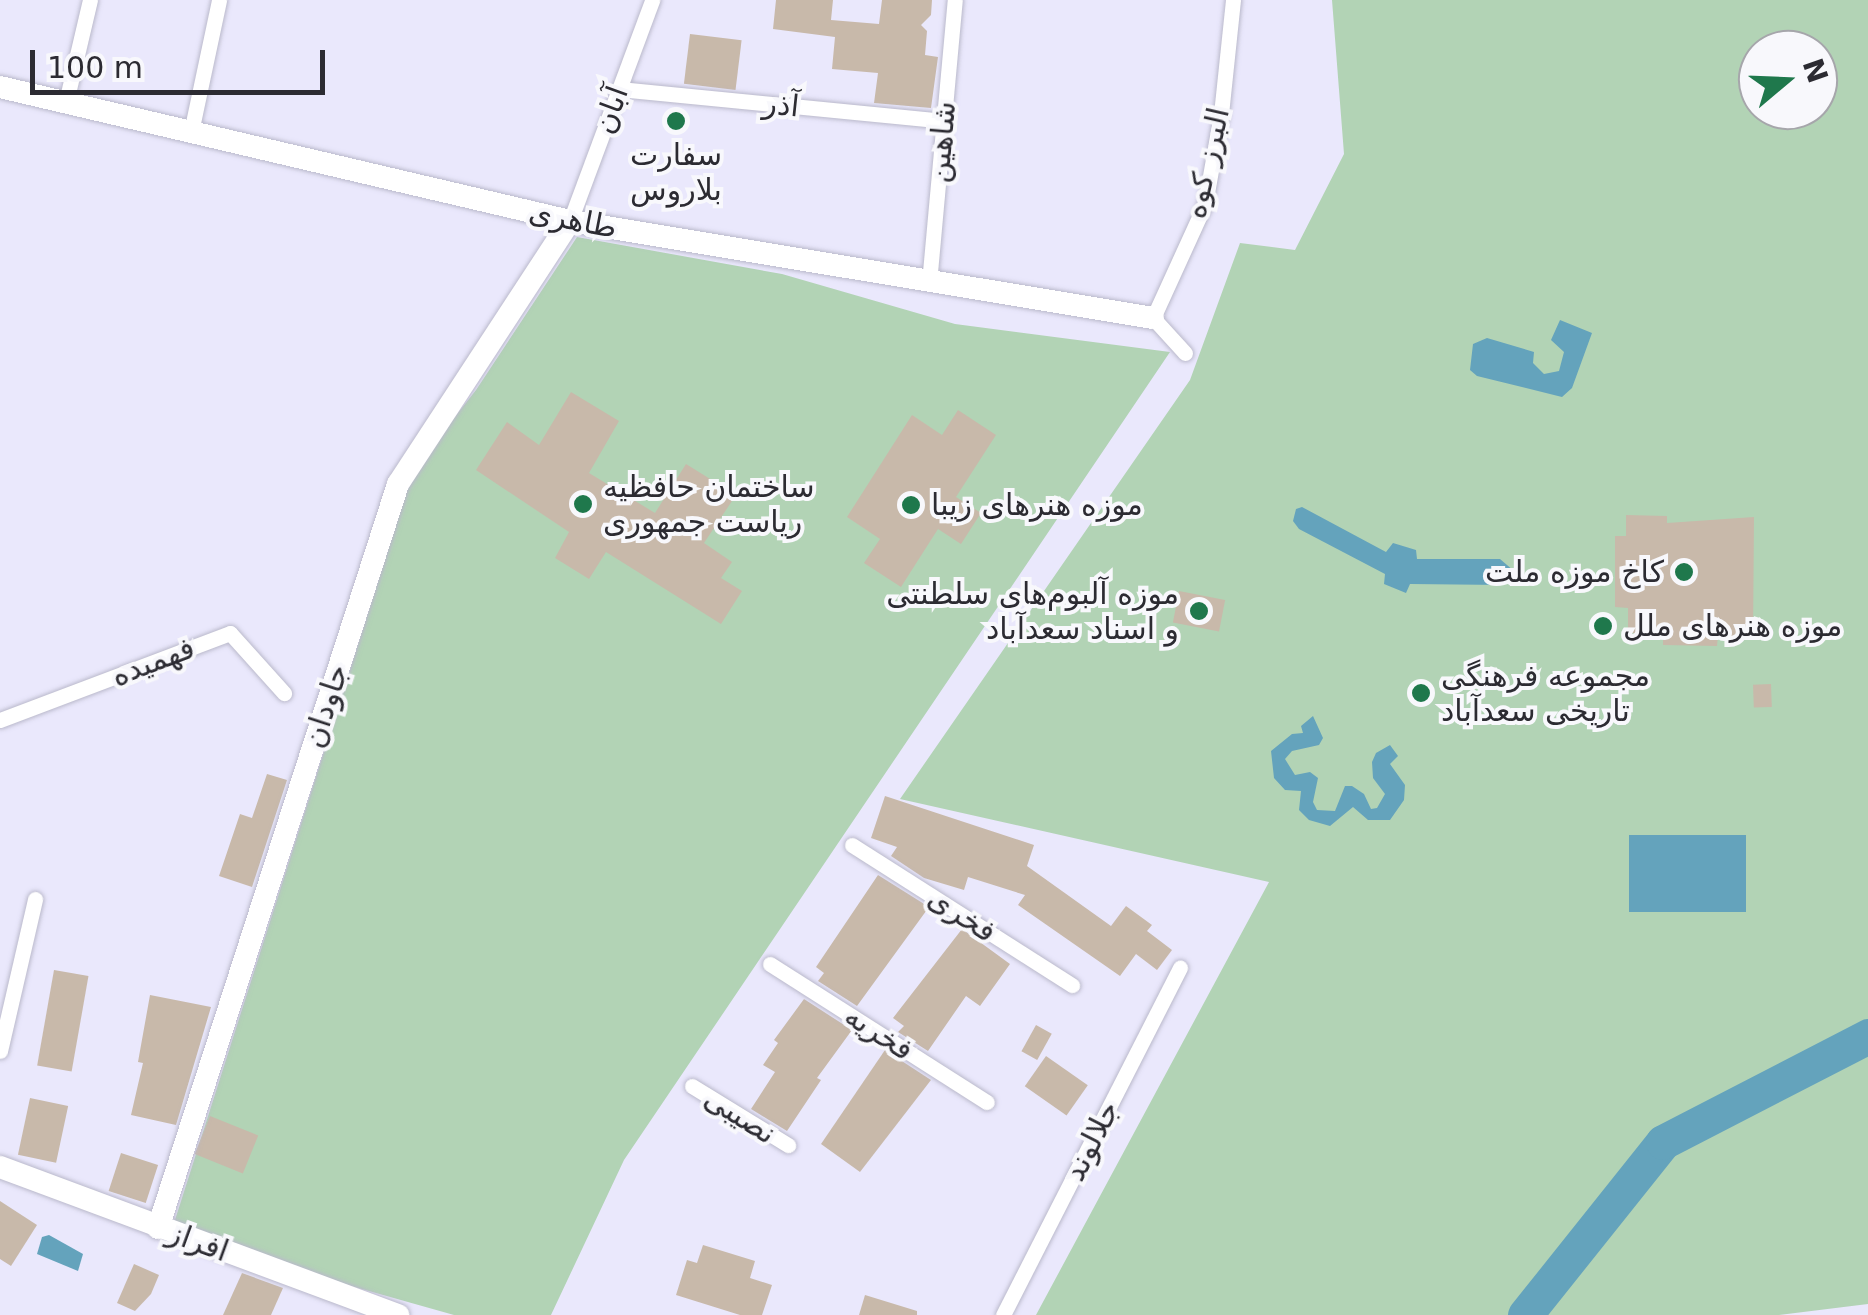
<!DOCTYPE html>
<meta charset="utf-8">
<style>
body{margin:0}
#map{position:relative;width:1868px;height:1315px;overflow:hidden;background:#eae8fc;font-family:"DejaVu Sans","Noto Sans Arabic",sans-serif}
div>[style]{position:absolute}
.green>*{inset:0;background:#b2d3b5}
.water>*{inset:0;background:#64a3bc;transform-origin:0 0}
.river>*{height:35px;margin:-17.5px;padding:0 17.5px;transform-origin:17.5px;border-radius:17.5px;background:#64a3bc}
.building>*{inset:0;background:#c8b9aa;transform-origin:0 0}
.roads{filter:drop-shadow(0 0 2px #bab9cb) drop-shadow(0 0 2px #bab9cb)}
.street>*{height:15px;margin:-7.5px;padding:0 7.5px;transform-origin:7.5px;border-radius:7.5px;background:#fff}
.secondary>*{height:22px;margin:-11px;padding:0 11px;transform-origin:11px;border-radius:11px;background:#fff}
.dots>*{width:28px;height:28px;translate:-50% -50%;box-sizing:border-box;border:5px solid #f8f8fc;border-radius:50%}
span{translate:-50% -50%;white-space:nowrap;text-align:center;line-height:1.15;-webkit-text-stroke:8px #f8f8fc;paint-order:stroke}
.street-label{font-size:30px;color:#2c2b32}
.poi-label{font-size:30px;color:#2c2b32}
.left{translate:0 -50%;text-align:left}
.right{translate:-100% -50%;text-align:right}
.north{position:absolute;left:1738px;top:30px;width:100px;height:100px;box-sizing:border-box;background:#f8f8fc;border:2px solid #a6a6ab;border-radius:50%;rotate:71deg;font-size:28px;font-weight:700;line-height:40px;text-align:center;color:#2c2b32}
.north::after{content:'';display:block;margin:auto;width:35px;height:45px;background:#1f784c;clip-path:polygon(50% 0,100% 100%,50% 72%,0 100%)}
.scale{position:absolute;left:30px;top:50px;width:295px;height:45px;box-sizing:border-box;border:5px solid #2c2b32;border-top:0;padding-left:12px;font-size:30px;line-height:35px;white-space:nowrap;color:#2c2b32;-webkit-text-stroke:8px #f8f8fc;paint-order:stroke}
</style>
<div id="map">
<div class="green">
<div style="clip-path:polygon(evenodd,1332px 0,1868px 0,1868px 1304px,1779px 1315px,1036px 1315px,1269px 882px,900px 799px,1190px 380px,1240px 243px,1295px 250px,1344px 154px,1332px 0,1758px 50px,1818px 50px,1818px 110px,1758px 110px,1758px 50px)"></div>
<div style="clip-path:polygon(577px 237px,782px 274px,955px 324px,1170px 352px,624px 1160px,551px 1315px,454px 1315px,337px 1282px,174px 1223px,407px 491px,432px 446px,476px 390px)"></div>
</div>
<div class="water">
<div style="clip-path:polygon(1560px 320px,1592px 333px,1572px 388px,1562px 397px,1477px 376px,1470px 370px,1473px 344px,1487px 338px,1534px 352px,1533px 363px,1544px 374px,1559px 371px,1564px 352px,1551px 340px)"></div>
<div style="clip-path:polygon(1302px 507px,1386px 552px,1393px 543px,1416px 550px,1417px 559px,1500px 559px,1514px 571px,1503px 585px,1410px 584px,1406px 593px,1384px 584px,1385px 574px,1299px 529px,1293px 521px,1296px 509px)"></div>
<div style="clip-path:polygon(1313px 716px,1323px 738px,1319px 745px,1292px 751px,1285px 759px,1295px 775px,1310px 772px,1318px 778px,1313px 802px,1317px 810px,1335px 811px,1345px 786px,1352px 786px,1364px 794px,1371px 809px,1377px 808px,1385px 794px,1373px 778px,1372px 762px,1376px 753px,1390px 745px,1398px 756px,1390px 764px,1405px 785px,1404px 800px,1390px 820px,1368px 820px,1353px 807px,1330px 826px,1309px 820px,1299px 810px,1301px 791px,1285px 790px,1274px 778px,1271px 751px,1292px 734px,1303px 733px,1301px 726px)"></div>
<div style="left:1629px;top:835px;width:117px;height:77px"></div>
<div style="clip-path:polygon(49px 1235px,83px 1254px,78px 1271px,37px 1254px,42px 1237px)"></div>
</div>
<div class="river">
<div style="left:1525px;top:1315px;width:221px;rotate:-51.4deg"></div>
<div style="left:1663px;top:1142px;width:231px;rotate:-27.3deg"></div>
</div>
<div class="building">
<div style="clip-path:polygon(776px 0,833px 0,831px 20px,879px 24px,882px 0,932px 0,931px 15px,921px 25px,927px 31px,925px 55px,938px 57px,931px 108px,874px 103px,878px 73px,832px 69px,835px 37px,773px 29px)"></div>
<div style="left:690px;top:34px;width:52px;height:50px;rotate:7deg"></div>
<div style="clip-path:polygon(571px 392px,619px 421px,589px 473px,655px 513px,686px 464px,736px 495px,704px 543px,732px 562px,721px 578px,742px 591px,721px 624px,606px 552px,589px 579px,555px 558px,569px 532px,476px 470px,507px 422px,539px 445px)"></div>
<div style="clip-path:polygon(958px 410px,996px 435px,956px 497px,981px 513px,961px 544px,938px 529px,901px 587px,864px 563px,880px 539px,847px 517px,912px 415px,942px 435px)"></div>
<div style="clip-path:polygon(1626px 515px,1667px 516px,1667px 523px,1754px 517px,1753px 636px,1718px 636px,1717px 646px,1663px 645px,1663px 634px,1628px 633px,1628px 608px,1615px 607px,1615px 536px,1626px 536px)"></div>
<div style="left:1179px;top:591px;width:47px;height:32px;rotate:11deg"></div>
<div style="left:1771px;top:684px;width:23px;height:18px;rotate:88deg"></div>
<div style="clip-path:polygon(267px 774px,287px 780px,252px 887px,219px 876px,240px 814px,252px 818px)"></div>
<div style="clip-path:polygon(885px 796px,1034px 845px,1027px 866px,1111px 926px,1126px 906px,1152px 925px,1147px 931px,1172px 950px,1157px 970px,1136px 954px,1120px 976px,1018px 905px,1025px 895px,968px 877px,964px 890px,924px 878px,891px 856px,897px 847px,871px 838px)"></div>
<div style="clip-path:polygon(878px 875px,929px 907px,857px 1006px,818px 981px,824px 973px,816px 967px)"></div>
<div style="clip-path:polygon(962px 929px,1010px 964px,980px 1006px,966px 996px,928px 1051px,898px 1032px,904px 1026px,893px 1018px)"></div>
<div style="left:54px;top:970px;width:35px;height:97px;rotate:10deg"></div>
<div style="clip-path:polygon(150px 995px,211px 1007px,176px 1125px,131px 1115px,143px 1063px,138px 1062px)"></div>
<div style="clip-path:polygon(804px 999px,852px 1030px,817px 1078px,821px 1080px,787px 1131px,751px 1109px,775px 1072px,763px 1065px,778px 1043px,774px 1040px)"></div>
<div style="left:1036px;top:1025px;width:18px;height:30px;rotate:29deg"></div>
<div style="clip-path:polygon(885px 1050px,931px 1080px,860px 1172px,821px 1144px)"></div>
<div style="left:1046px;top:1056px;width:51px;height:37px;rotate:35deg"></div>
<div style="left:30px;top:1098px;width:39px;height:58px;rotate:12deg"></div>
<div style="left:210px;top:1116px;width:52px;height:41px;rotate:22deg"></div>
<div style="left:121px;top:1153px;width:39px;height:40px;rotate:18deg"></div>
<div style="clip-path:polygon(0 1201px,37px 1225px,11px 1266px,0 1259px)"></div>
<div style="clip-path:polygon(703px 1245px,755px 1261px,750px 1278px,772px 1285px,762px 1315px,740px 1315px,676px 1295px,687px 1260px,697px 1263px)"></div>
<div style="clip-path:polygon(134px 1264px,159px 1275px,151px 1294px,135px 1311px,117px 1303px)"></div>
<div style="clip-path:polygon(242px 1273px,283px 1288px,271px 1315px,223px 1315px)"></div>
<div style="clip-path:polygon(865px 1295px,917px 1311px,917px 1315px,859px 1315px)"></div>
</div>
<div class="roads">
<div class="street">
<div style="left:619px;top:89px;width:327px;rotate:5.6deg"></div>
<div style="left:66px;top:102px;width:105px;rotate:-76.8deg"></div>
<div style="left:191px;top:132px;width:135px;rotate:-78deg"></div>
<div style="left:570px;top:221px;width:236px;rotate:-69.6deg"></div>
<div style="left:929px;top:283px;width:284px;rotate:-84.8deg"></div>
<div style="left:1185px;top:353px;width:47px;rotate:-132.4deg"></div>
<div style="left:1153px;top:318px;width:125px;rotate:-65.5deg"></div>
<div style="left:1205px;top:204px;width:91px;rotate:-79.9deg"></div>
<div style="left:1221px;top:114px;width:115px;rotate:-84deg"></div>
<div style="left:0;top:720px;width:246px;rotate:-20.7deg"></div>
<div style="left:230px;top:633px;width:81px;rotate:48deg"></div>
<div style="left:852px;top:845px;width:261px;rotate:32.5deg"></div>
<div style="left:770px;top:964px;width:257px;rotate:32.5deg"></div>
<div style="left:0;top:1051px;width:156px;rotate:-77deg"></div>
<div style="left:692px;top:1086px;width:113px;rotate:31.6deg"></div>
<div style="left:1003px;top:1315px;width:390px;rotate:-63deg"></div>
</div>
<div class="secondary">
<div style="left:0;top:87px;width:586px;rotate:13.23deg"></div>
<div style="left:570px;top:221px;width:591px;rotate:9.45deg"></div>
<div style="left:0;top:1167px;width:425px;rotate:20.4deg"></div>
<div style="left:158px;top:1228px;width:782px;rotate:-72.12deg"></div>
<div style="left:398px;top:484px;width:314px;rotate:-56.8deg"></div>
</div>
</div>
<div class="dots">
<div style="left:676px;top:121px;background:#1f784c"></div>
<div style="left:583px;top:504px;background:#1f784c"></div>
<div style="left:911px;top:505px;background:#1f784c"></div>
<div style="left:1684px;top:572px;background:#1f784c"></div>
<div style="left:1199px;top:611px;background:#1f784c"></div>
<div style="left:1603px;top:626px;background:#1f784c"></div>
<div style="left:1421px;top:693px;background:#1f784c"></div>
</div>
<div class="street-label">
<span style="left:781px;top:105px;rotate:6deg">آذر</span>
<span style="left:611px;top:110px;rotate:-70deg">آبان</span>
<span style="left:942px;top:142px;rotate:-85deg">شاهین</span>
<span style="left:1207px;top:163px;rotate:-77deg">البرز کوه</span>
<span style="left:573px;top:220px;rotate:11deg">طاهری</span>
<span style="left:153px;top:662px;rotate:-21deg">فهمیده</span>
<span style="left:326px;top:706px;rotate:-72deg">جاودان</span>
<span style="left:962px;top:915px;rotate:33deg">فخری</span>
<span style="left:879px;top:1033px;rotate:33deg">فخریه</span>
<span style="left:740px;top:1116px;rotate:32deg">نصیبی</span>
<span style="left:1092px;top:1141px;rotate:-63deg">جلالوند</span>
<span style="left:198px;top:1242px;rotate:20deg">افراز</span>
</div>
<div class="poi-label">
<span style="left:676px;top:172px">سفارت<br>بلاروس</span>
<span class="left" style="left:603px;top:504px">ساختمان حافظیه<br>ریاست جمهوری</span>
<span class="left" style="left:931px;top:505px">موزه هنرهای زیبا</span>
<span class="right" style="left:1664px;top:572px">کاخ موزه ملت</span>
<span class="right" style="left:1179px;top:611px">موزه آلبوم‌های سلطنتی<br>و اسناد سعدآباد</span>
<span class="left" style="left:1623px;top:626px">موزه هنرهای ملل</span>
<span class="left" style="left:1441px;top:693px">مجموعه فرهنگی<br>تاریخی سعدآباد</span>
</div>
<div class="north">N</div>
<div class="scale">100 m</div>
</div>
